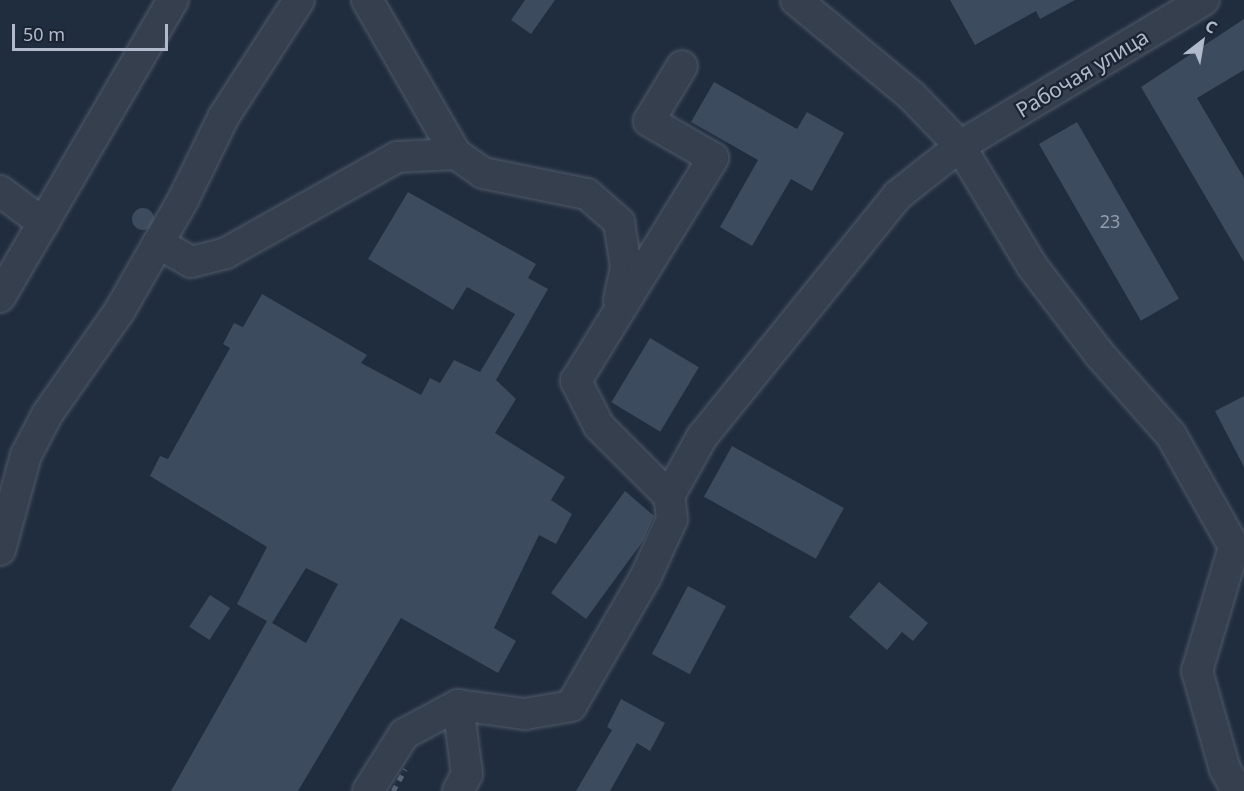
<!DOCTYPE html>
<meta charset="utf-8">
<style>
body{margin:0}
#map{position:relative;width:1244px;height:791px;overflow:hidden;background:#202d3e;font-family:"Noto Sans",sans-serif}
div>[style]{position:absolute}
.building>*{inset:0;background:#3c4b5e;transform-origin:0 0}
.round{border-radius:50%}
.roads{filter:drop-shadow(0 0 2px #505a69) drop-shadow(0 0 2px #505a69)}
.minor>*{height:30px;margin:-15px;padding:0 15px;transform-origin:15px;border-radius:15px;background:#353f4e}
.rail>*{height:4.5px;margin-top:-2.25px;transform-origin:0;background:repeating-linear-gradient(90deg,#566376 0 6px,transparent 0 12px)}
span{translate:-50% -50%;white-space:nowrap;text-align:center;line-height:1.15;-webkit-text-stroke:4.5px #1a2433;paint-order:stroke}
.number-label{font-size:18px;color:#939eaf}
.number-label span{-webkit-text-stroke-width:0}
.street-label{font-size:21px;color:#b0baca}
.north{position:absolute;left:1172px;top:12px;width:60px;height:60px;-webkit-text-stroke:4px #1a2433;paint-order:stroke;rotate:31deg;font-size:16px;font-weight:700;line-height:24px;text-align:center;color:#b0baca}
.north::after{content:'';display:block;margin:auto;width:21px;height:27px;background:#b0baca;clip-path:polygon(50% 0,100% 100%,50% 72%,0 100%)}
.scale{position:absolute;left:12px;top:24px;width:156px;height:27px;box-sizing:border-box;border:3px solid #b0baca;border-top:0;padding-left:8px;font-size:18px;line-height:21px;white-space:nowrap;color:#b0baca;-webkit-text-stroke:4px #1a2433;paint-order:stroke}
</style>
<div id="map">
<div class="building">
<div style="clip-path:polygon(525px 0,555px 0,531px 34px,511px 20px)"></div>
<div style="clip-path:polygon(950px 0,1075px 0,1040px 19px,1036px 11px,975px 45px)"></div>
<div style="clip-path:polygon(1244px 19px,1244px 70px,1197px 98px,1244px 178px,1244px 262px,1141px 87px)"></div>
<div style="clip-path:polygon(714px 82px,797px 129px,807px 112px,844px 133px,812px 191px,791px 179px,752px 246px,720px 227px,758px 160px,691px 122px)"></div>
<div style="left:1077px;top:122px;width:204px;height:44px;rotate:60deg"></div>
<div style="clip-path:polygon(evenodd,408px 192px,536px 264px,528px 278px,548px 289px,496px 380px,516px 399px,495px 433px,565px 477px,551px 500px,572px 514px,556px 544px,539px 535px,494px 628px,516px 641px,498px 673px,401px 618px,298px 791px,171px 791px,267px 621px,237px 604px,267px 547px,150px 476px,160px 456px,168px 459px,230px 348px,223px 344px,234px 323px,243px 327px,262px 294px,367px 355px,361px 363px,421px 395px,430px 378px,440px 383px,454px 360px,480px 372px,515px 314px,467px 287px,453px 310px,368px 259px,408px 192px,306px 568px,338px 584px,306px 643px,272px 623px,306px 568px)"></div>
<div class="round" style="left:132px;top:208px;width:22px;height:22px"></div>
<div style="left:650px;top:338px;width:57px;height:75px;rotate:31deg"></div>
<div style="clip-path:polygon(1244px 396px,1244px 467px,1215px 411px)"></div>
<div style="left:732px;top:446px;width:128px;height:58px;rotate:29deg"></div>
<div style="clip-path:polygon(625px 491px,654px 516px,643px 541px,586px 619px,551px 593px)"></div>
<div style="clip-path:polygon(879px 582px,928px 623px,913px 641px,902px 632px,887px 650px,849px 617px)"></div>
<div style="left:688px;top:586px;width:43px;height:77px;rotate:28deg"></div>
<div style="left:210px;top:595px;width:24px;height:38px;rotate:33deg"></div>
<div style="clip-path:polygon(621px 699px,665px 723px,650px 751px,637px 743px,610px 791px,576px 791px,612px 730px,607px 727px)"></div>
</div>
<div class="roads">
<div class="minor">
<div style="left:367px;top:0;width:178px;rotate:60deg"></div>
<div style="left:456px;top:154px;width:33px;rotate:35deg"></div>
<div style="left:483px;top:173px;width:106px;rotate:11.4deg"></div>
<div style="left:587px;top:194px;width:43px;rotate:41.2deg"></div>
<div style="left:619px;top:222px;width:46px;rotate:81.2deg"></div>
<div style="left:626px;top:267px;width:34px;rotate:102deg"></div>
<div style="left:796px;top:0;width:149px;rotate:39.6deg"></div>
<div style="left:911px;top:95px;width:71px;rotate:46.1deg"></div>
<div style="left:960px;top:146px;width:140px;rotate:59deg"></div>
<div style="left:1032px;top:266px;width:112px;rotate:52.6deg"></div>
<div style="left:1100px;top:355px;width:107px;rotate:48.4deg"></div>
<div style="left:1171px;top:435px;width:129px;rotate:60.6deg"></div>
<div style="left:1234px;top:547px;width:129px;rotate:106.6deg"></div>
<div style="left:1197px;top:671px;width:102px;rotate:74.1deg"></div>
<div style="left:1225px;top:769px;width:25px;rotate:61deg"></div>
<div style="left:0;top:191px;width:54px;rotate:36.7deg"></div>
<div style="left:158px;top:243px;width:38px;rotate:30deg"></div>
<div style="left:191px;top:262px;width:36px;rotate:-14deg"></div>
<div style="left:226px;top:253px;width:196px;rotate:-29.3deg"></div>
<div style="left:397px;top:157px;width:59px;rotate:-2.9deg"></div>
<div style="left:0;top:297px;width:344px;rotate:-59.8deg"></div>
<div style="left:669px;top:496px;width:68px;rotate:-60.8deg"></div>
<div style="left:702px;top:437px;width:311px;rotate:-51deg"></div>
<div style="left:898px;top:195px;width:79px;rotate:-38.3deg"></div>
<div style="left:960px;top:146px;width:284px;rotate:-30.9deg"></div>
<div style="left:0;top:550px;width:98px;rotate:-74.7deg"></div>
<div style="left:26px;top:455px;width:47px;rotate:-62.4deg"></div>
<div style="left:48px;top:413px;width:126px;rotate:-55deg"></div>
<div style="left:120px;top:310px;width:127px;rotate:-60.2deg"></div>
<div style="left:183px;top:200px;width:93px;rotate:-64deg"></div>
<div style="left:224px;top:116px;width:138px;rotate:-57.1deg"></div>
<div style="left:458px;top:705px;width:70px;rotate:82.6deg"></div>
<div style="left:467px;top:774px;width:19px;rotate:118deg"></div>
<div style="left:368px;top:791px;width:67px;rotate:-57.7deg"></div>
<div style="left:404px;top:734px;width:61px;rotate:-28.2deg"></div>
<div style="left:458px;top:705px;width:68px;rotate:7.7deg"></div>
<div style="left:525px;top:714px;width:47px;rotate:-9.9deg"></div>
<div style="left:571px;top:706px;width:150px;rotate:-60deg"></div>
<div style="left:646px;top:576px;width:63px;rotate:-65.5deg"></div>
<div style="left:672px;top:519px;width:23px;rotate:-97deg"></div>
<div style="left:669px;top:496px;width:99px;rotate:-135deg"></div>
<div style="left:599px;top:426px;width:51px;rotate:-117.1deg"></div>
<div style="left:576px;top:381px;width:262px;rotate:-58.4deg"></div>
<div style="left:713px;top:158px;width:74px;rotate:-150deg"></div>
<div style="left:649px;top:121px;width:64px;rotate:-59deg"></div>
</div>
</div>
<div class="rail">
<div style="left:393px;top:791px;width:25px;rotate:-61deg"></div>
</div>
<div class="number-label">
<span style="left:1110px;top:221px">23</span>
</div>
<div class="street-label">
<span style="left:1082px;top:73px;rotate:-31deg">Рабочая улица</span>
</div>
<div class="north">С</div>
<div class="scale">50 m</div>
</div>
